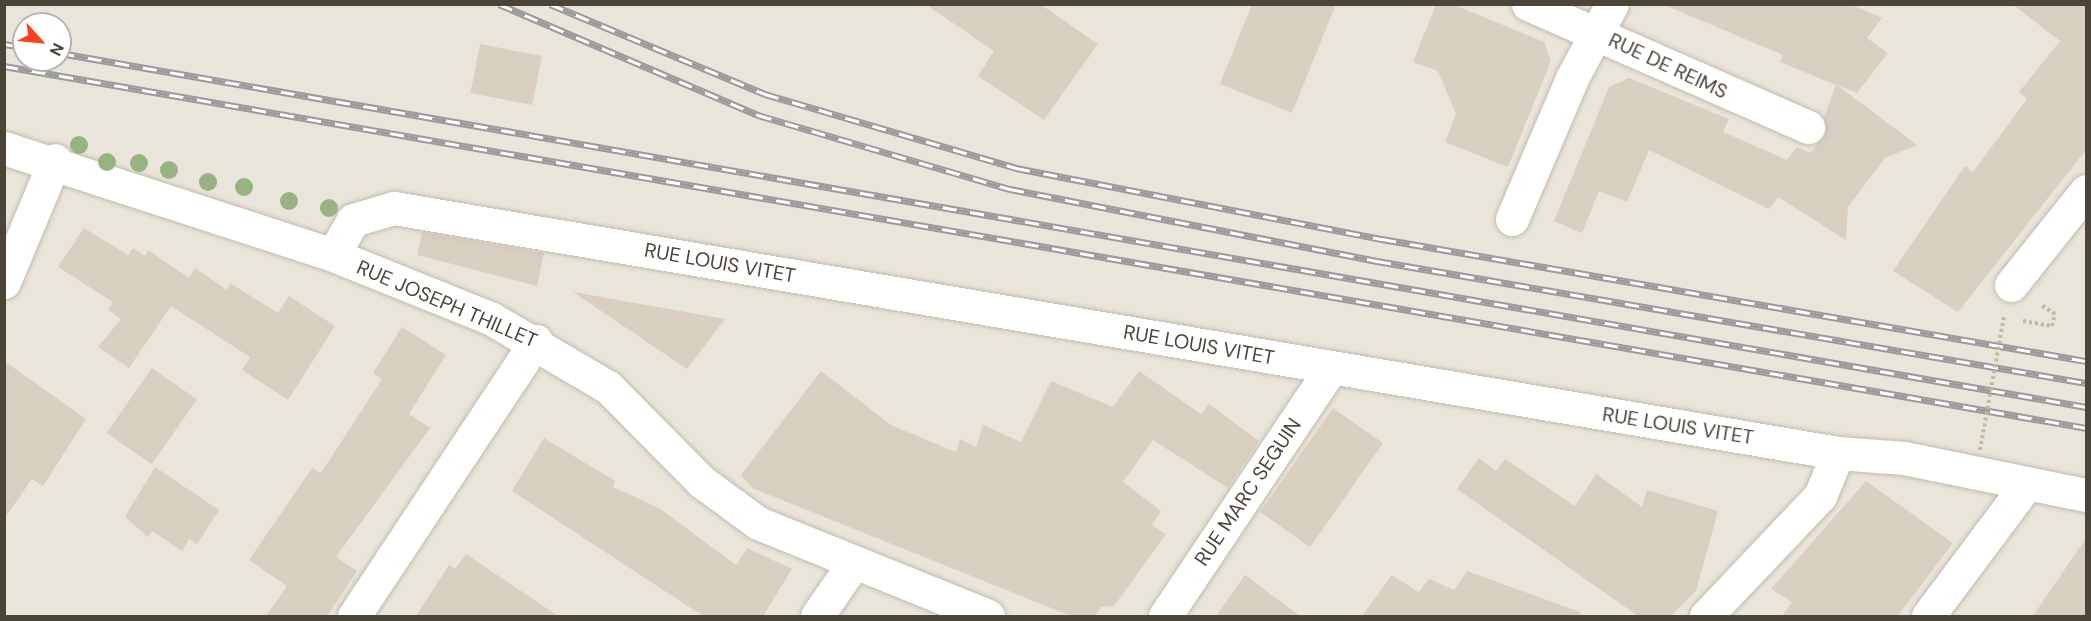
<!DOCTYPE html>
<style>
body{margin:0}
#map{position:relative;width:2091px;height:621px;overflow:hidden;background:#f6f3ec;font-family:"DM Sans",sans-serif}
div>[style]{position:absolute}
.residential>*{inset:0;background:#eae5da}
.building>*{inset:0;background:#d8cfc1;transform-origin:0 0}
.path>*{height:4px;margin-top:-2px;transform-origin:0;background:repeating-linear-gradient(90deg,#c4b79f 0 3px,transparent 0 6px)}
.roads{filter:drop-shadow(0 0 2px #c2bbae) drop-shadow(0 0 2px #c2bbae)}
.minor>*{height:33px;margin:-16.5px;padding:0 16.5px;transform-origin:16.5px;border-radius:16.5px;background:#fff}
.rail>*{height:7px;margin-top:-3.5px;transform-origin:0;background:repeating-linear-gradient(90deg,#fff 0 14px,#9a9a9a 0 28px);box-sizing:border-box;border-block:2px solid #9a9a9a}
.path-bridge>*{height:4px;margin-top:-2px;transform-origin:0;background:repeating-linear-gradient(90deg,#c4b79f 0 3px,transparent 0 6px)}
.trees>*{width:18px;height:18px;margin:-9px;border-radius:50%;background:#97b381}
span{translate:-50% -50%;white-space:nowrap;text-align:center;line-height:1.15;-webkit-text-stroke:4.5px #fff;paint-order:stroke}
.street-label{font-size:20px;color:#4b4439}
.frame{position:absolute;inset:0;border:6px solid #4b4439;pointer-events:none}
.north{position:absolute;left:12px;top:12px;width:60px;height:60px;box-sizing:border-box;background:#fff;border:2px solid #b7b4b0;border-radius:50%;rotate:117deg;font-size:16px;font-weight:700;line-height:24px;text-align:center;color:#4b4439}
.north::after{content:'';display:block;margin:auto;width:21px;height:27px;background:#fc3f1d;clip-path:polygon(50% 0,100% 100%,50% 72%,0 100%)}
</style>
<div id="map">
<div class="residential">
<div style="clip-path:polygon(evenodd,5px 5px,2086px 5px,2086px 616px,5px 616px,5px 5px,24px 24px,60px 24px,60px 60px,24px 60px,24px 24px)"></div>
</div>
<div class="building">
<div style="clip-path:polygon(925px 4px,1040px 4px,1098px 44px,1044px 120px,978px 76px,994px 51px)"></div>
<div style="clip-path:polygon(1252px 4px,1336px 4px,1292px 113px,1220px 84px)"></div>
<div style="clip-path:polygon(1436px 4px,1452px 4px,1544px 42px,1551px 61px,1508px 167px,1445px 142px,1456px 114px,1438px 71px,1413px 62px)"></div>
<div style="clip-path:polygon(1662px 4px,1850px 4px,1882px 18px,1867px 38px,1888px 53px,1857px 93px,1837px 85px,1917px 145px,1885px 158px,1848px 207px,1846px 240px,1778px 197px,1769px 209px,1649px 150px,1627px 202px,1599px 191px,1582px 233px,1554px 221px,1609px 87px,1629px 78px,1729px 119px,1723px 132px,1787px 160px,1797px 147px,1810px 153px,1825px 135px,1824px 117px,1836px 85px,1780px 62px,1783px 55px)"></div>
<div style="clip-path:polygon(2012px 4px,2086px 4px,2086px 150px,1958px 312px,1893px 271px,1965px 166px,1973px 172px,2027px 99px,2019px 92px,2060px 41px)"></div>
<div style="left:480px;top:44px;width:63px;height:50px;rotate:11deg"></div>
<div style="clip-path:polygon(84px 228px,128px 255px,133px 248px,145px 256px,148px 250px,189px 278px,195px 268px,227px 290px,230px 283px,278px 313px,289px 296px,335px 326px,288px 400px,242px 370px,250px 357px,171px 306px,129px 368px,98px 347px,121px 319px,108px 310px,113px 302px,58px 267px)"></div>
<div style="clip-path:polygon(422px 232px,544px 253px,537px 286px,417px 255px)"></div>
<div style="clip-path:polygon(573px 292px,725px 319px,687px 369px)"></div>
<div style="clip-path:polygon(402px 327px,446px 355px,409px 414px,430px 428px,336px 557px,357px 571px,327px 616px,266px 616px,287px 586px,249px 560px,312px 468px,321px 473px,382px 379px,373px 373px)"></div>
<div style="clip-path:polygon(4px 361px,86px 419px,43px 486px,32px 479px,4px 519px)"></div>
<div style="left:152px;top:368px;width:55px;height:79px;rotate:35deg"></div>
<div style="clip-path:polygon(821px 371px,891px 425px,956px 452px,960px 439px,976px 447px,983px 425px,1021px 442px,1051px 381px,1113px 407px,1139px 371px,1201px 414px,1209px 404px,1259px 441px,1228px 488px,1153px 440px,1123px 482px,1161px 511px,1152px 525px,1166px 534px,1114px 606px,1101px 607px,1095px 616px,1071px 616px,752px 488px,741px 475px)"></div>
<div style="left:1333px;top:408px;width:61px;height:127px;rotate:35deg"></div>
<div style="clip-path:polygon(544px 438px,615px 481px,613px 487px,659px 508px,736px 565px,747px 548px,792px 569px,763px 616px,703px 616px,512px 491px)"></div>
<div style="clip-path:polygon(1479px 458px,1496px 471px,1505px 459px,1575px 506px,1596px 474px,1642px 507px,1647px 490px,1718px 511px,1696px 591px,1671px 616px,1638px 616px,1457px 489px)"></div>
<div style="clip-path:polygon(155px 467px,219px 510px,197px 544px,189px 539px,182px 551px,152px 531px,148px 537px,125px 517px)"></div>
<div style="clip-path:polygon(1866px 481px,1953px 543px,1898px 616px,1782px 616px,1792px 602px,1771px 589px)"></div>
<div style="clip-path:polygon(2086px 538px,2086px 616px,2033px 616px)"></div>
<div style="clip-path:polygon(466px 554px,558px 616px,416px 616px,449px 565px,455px 569px)"></div>
<div style="clip-path:polygon(1467px 571px,1580px 612px,1580px 616px,1362px 616px,1392px 575px,1419px 592px,1429px 579px,1454px 590px)"></div>
<div style="clip-path:polygon(1245px 575px,1300px 616px,1216px 616px)"></div>
</div>
<div class="path">
<div style="left:2023px;top:321px;width:29px;rotate:10deg"></div>
<div style="left:2052px;top:326px;width:12px;rotate:-76deg"></div>
<div style="left:2055px;top:314px;width:17px;rotate:-147deg"></div>
</div>
<div class="roads">
<div class="minor">
<div style="left:1528px;top:4px;width:306px;rotate:23.7deg"></div>
<div style="left:4px;top:148px;width:346px;rotate:18deg"></div>
<div style="left:333px;top:255px;width:171px;rotate:21.9deg"></div>
<div style="left:492px;top:319px;width:134px;rotate:30.4deg"></div>
<div style="left:608px;top:387px;width:134px;rotate:45.3deg"></div>
<div style="left:702px;top:482px;width:69px;rotate:36.2deg"></div>
<div style="left:758px;top:523px;width:248px;rotate:22deg"></div>
<div style="left:1512px;top:219px;width:153px;rotate:-66.9deg"></div>
<div style="left:1572px;top:78px;width:84px;rotate:-61.6deg"></div>
<div style="left:333px;top:255px;width:40px;rotate:-60.3deg"></div>
<div style="left:353px;top:220px;width:43px;rotate:-16.3deg"></div>
<div style="left:394px;top:208px;width:1465px;rotate:9.63deg"></div>
<div style="left:1838px;top:453px;width:66px;rotate:4.3deg"></div>
<div style="left:1904px;top:458px;width:186px;rotate:11.5deg"></div>
<div style="left:4px;top:282px;width:132px;rotate:-67.3deg"></div>
<div style="left:2011px;top:285px;width:120px;rotate:-51.4deg"></div>
<div style="left:354px;top:616px;width:330px;rotate:-56.5deg"></div>
<div style="left:817px;top:616px;width:63px;rotate:-55.3deg"></div>
<div style="left:1165px;top:616px;width:298px;rotate:-56.2deg"></div>
<div style="left:1706px;top:616px;width:166px;rotate:-46.5deg"></div>
<div style="left:1820px;top:496px;width:47px;rotate:-67.3deg"></div>
<div style="left:1928px;top:616px;width:164px;rotate:-53.2deg"></div>
</div>
</div>
<div class="rail">
<div style="left:499px;top:4px;width:282px;rotate:23.2deg"></div>
<div style="left:758px;top:115px;width:263px;rotate:16.4deg"></div>
<div style="left:1010px;top:189px;width:374px;rotate:11.1deg"></div>
<div style="left:1377px;top:261px;width:719px;rotate:9.76deg"></div>
<div style="left:550px;top:4px;width:233px;rotate:22.7deg"></div>
<div style="left:765px;top:94px;width:262px;rotate:16.4deg"></div>
<div style="left:1016px;top:168px;width:373px;rotate:11deg"></div>
<div style="left:1382px;top:239px;width:714px;rotate:9.83deg"></div>
<div style="left:4px;top:44px;width:20px;rotate:9deg"></div>
<div style="left:60px;top:53px;width:2057px;rotate:9.91deg"></div>
<div style="left:4px;top:66px;width:2113px;rotate:9.86deg"></div>
</div>
<div class="path-bridge">
<div style="left:1980px;top:450px;width:135px;rotate:-79.8deg"></div>
</div>
<div class="trees">
<div style="left:79px;top:145px"></div>
<div style="left:107px;top:162px"></div>
<div style="left:139px;top:163px"></div>
<div style="left:169px;top:170px"></div>
<div style="left:208px;top:182px"></div>
<div style="left:244px;top:187px"></div>
<div style="left:289px;top:201px"></div>
<div style="left:329px;top:208px"></div>
</div>
<div class="street-label">
<span style="left:1668px;top:66px;rotate:25deg">RUE DE REIMS</span>
<span style="left:720px;top:263px;rotate:10deg">RUE LOUIS VITET</span>
<span style="left:447px;top:304px;rotate:23deg">RUE JOSEPH THILLET</span>
<span style="left:1199px;top:345px;rotate:10deg">RUE LOUIS VITET</span>
<span style="left:1678px;top:426px;rotate:9deg">RUE LOUIS VITET</span>
<span style="left:1248px;top:492px;rotate:-56deg">RUE MARC SEGUIN</span>
</div>
<div class="frame"></div>
<div class="north">N</div>
</div>
